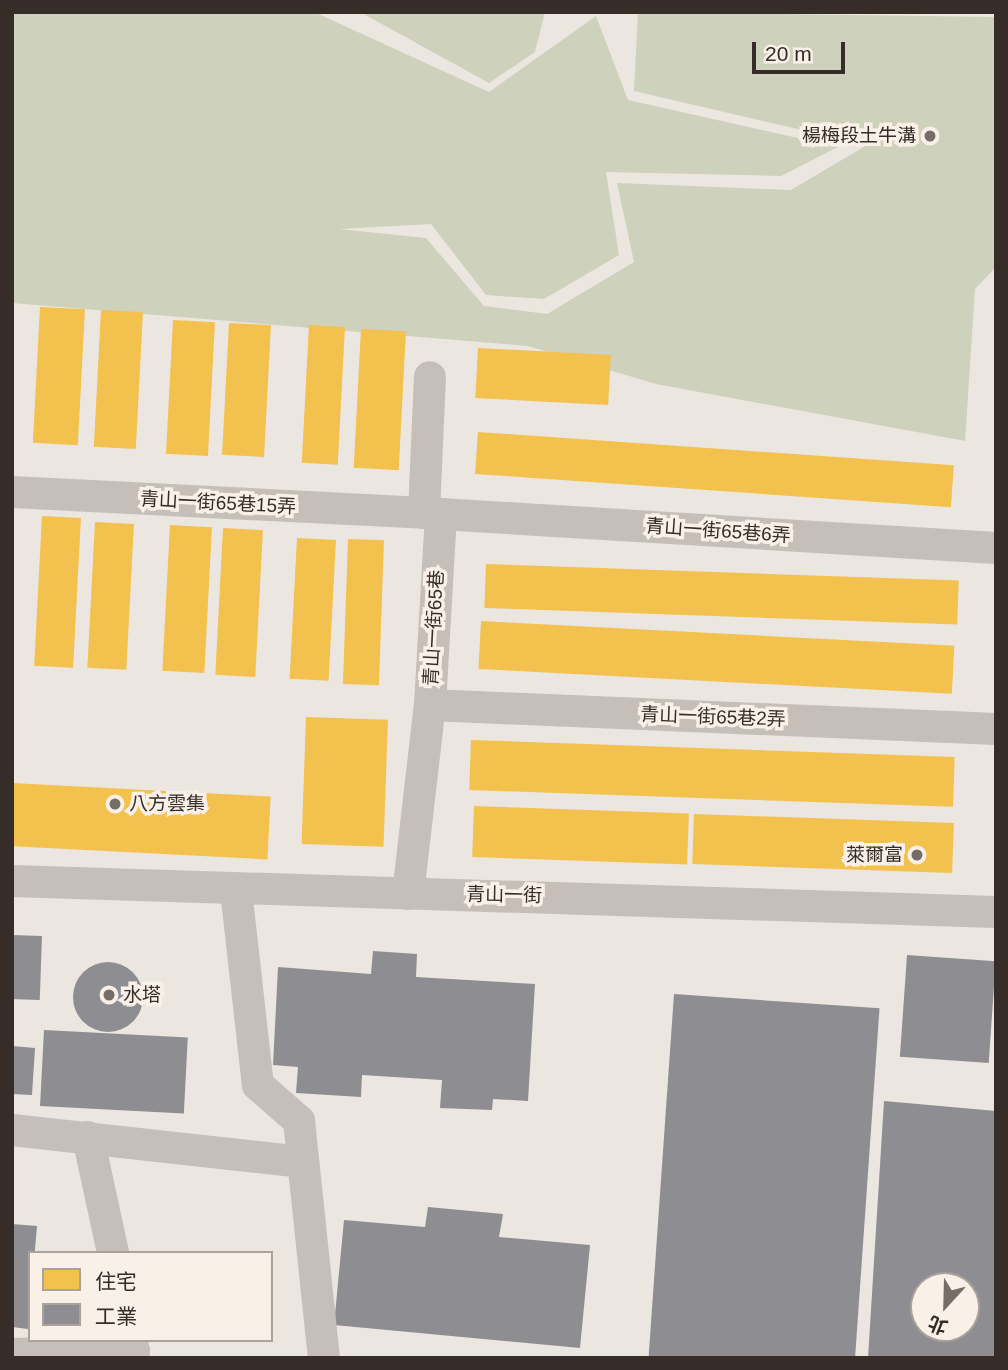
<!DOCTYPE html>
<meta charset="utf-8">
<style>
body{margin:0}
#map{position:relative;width:1008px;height:1370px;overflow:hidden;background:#ece6e0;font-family:Helvetica,"Noto Sans TC",sans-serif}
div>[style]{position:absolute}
.green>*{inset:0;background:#ced1bb}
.homes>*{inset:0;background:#f2c14e;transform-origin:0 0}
.industry>*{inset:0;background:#8d8d92;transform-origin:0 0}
.round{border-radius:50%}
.minor>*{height:32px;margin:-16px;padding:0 16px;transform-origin:16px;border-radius:16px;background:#c5beb9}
.dots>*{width:19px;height:19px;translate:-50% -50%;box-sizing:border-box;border:4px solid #f9f0e8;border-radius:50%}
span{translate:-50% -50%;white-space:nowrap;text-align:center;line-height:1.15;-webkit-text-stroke:7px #f9f0e8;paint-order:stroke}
.poi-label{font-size:19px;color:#362c28}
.right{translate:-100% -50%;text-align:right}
.left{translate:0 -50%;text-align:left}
.street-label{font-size:19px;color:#362c28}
.frame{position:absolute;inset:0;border:14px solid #362c28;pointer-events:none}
.legend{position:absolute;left:28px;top:1251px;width:245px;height:91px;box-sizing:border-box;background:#f9f0e8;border:2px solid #aba29b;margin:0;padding:9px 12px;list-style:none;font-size:21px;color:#362c28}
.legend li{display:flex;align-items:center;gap:14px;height:35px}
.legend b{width:35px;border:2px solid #aba29b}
.north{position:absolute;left:910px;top:1272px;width:70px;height:70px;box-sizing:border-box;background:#f9f0e8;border:2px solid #aba29b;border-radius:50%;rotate:202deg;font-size:19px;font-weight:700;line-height:28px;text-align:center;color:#362c28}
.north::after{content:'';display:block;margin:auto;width:24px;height:32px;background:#766d68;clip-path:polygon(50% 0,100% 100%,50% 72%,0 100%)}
.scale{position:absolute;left:752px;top:42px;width:93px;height:32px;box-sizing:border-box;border:4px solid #362c28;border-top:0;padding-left:9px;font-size:21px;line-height:24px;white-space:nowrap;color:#362c28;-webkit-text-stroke:5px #f9f0e8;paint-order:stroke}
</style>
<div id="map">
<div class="green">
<div style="clip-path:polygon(12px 12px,314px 12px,489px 92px,596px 16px,628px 100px,838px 147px,781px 176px,606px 172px,619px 255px,544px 299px,486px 295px,431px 224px,339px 229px,426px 238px,484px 306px,547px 314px,634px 262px,617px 183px,791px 190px,867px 145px,634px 91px,638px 12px,996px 17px,996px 267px,975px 289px,965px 441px,656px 384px,528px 346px,12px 303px)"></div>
<div style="clip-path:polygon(360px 12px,545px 12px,535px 52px,489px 83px)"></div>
</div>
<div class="homes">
<div style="left:40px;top:307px;width:45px;height:136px;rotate:3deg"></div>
<div style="left:101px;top:310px;width:42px;height:137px;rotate:3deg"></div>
<div style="left:173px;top:320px;width:42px;height:134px;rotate:3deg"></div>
<div style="left:229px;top:323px;width:42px;height:132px;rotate:3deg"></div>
<div style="left:309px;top:325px;width:36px;height:138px;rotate:3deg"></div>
<div style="left:361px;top:329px;width:45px;height:139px;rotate:3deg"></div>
<div style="left:478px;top:348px;width:133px;height:50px;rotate:3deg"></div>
<div style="left:478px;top:432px;width:477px;height:42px;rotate:4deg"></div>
<div style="left:42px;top:516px;width:39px;height:150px;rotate:3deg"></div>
<div style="left:95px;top:522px;width:39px;height:146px;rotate:3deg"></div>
<div style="left:170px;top:525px;width:42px;height:146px;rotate:3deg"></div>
<div style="left:223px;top:528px;width:40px;height:147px;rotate:3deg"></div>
<div style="left:297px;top:538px;width:39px;height:141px;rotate:3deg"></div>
<div style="left:348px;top:539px;width:36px;height:145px;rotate:2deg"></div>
<div style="left:486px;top:564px;width:473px;height:44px;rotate:2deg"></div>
<div style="left:481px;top:621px;width:474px;height:48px;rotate:3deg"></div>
<div style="left:306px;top:717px;width:82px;height:127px;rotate:2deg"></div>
<div style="left:471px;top:740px;width:484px;height:50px;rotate:2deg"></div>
<div style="left:12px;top:783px;width:259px;height:63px;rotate:3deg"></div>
<div style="left:474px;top:806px;width:215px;height:51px;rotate:2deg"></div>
<div style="left:694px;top:814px;width:260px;height:50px;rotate:2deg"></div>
</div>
<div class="industry">
<div style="left:12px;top:935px;width:30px;height:64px;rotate:2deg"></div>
<div style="clip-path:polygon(373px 951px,417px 954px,416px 977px,535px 984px,528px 1101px,493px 1099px,492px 1110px,440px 1108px,442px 1080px,362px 1075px,361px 1097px,296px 1093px,298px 1067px,273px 1065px,278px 967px,371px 974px)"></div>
<div style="left:907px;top:955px;width:89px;height:102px;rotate:4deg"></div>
<div class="round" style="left:73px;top:962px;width:70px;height:70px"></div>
<div style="left:674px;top:994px;width:206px;height:364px;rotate:4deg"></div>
<div style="left:44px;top:1030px;width:144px;height:76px;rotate:3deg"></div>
<div style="clip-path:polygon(12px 1046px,35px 1048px,32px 1095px,12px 1094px)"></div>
<div style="clip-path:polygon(evenodd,884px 1101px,996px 1111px,996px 1358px,868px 1358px,884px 1101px,924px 1286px,966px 1286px,966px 1328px,924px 1328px,924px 1286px)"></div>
<div style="clip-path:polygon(428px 1207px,503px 1214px,499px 1237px,590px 1245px,580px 1348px,334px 1325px,344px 1220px,425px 1227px)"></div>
<div style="clip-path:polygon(12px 1224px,37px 1226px,28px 1329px,12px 1327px)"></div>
</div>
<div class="minor">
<div style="left:12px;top:492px;width:413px;rotate:2.9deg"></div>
<div style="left:441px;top:514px;width:556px;rotate:3.51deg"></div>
<div style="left:430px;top:705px;width:567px;rotate:2.43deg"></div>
<div style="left:12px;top:881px;width:984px;rotate:1.8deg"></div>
<div style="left:236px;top:890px;width:196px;rotate:83.6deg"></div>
<div style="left:258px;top:1085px;width:55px;rotate:41.3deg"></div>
<div style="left:299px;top:1121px;width:238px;rotate:84deg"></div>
<div style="left:408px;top:894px;width:190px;rotate:-83.4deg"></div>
<div style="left:430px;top:705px;width:191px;rotate:-86.7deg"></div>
<div style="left:441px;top:514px;width:17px;rotate:-177deg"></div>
<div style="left:424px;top:513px;width:136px;rotate:-87.5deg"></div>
<div style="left:12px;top:1130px;width:293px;rotate:6.3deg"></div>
<div style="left:88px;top:1137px;width:119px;rotate:77.8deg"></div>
<div style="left:12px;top:1354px;width:122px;rotate:-1.4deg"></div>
<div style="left:134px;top:1351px;width:11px;rotate:-105deg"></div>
</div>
<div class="dots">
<div style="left:930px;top:136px;background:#766d68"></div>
<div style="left:115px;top:804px;background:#766d68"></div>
<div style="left:917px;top:855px;background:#766d68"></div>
<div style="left:109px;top:995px;background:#766d68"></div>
</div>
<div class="poi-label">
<span class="right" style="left:916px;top:136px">楊梅段土牛溝</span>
<span class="left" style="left:129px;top:804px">八方雲集</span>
<span class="right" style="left:903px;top:855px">萊爾富</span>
<span class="left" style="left:123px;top:995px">水塔</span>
</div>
<div class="street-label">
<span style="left:218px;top:503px;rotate:3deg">青山一街65巷15弄</span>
<span style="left:718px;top:531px;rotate:4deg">青山一街65巷6弄</span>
<span style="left:434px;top:628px;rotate:-87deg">青山一街65巷</span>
<span style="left:713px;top:717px;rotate:2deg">青山一街65巷2弄</span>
<span style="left:504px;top:895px;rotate:1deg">青山一街</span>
</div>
<div class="frame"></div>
<ul class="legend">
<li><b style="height:19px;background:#f2c14e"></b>住宅</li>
<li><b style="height:19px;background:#8d8d92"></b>工業</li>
</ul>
<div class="north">北</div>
<div class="scale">20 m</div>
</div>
